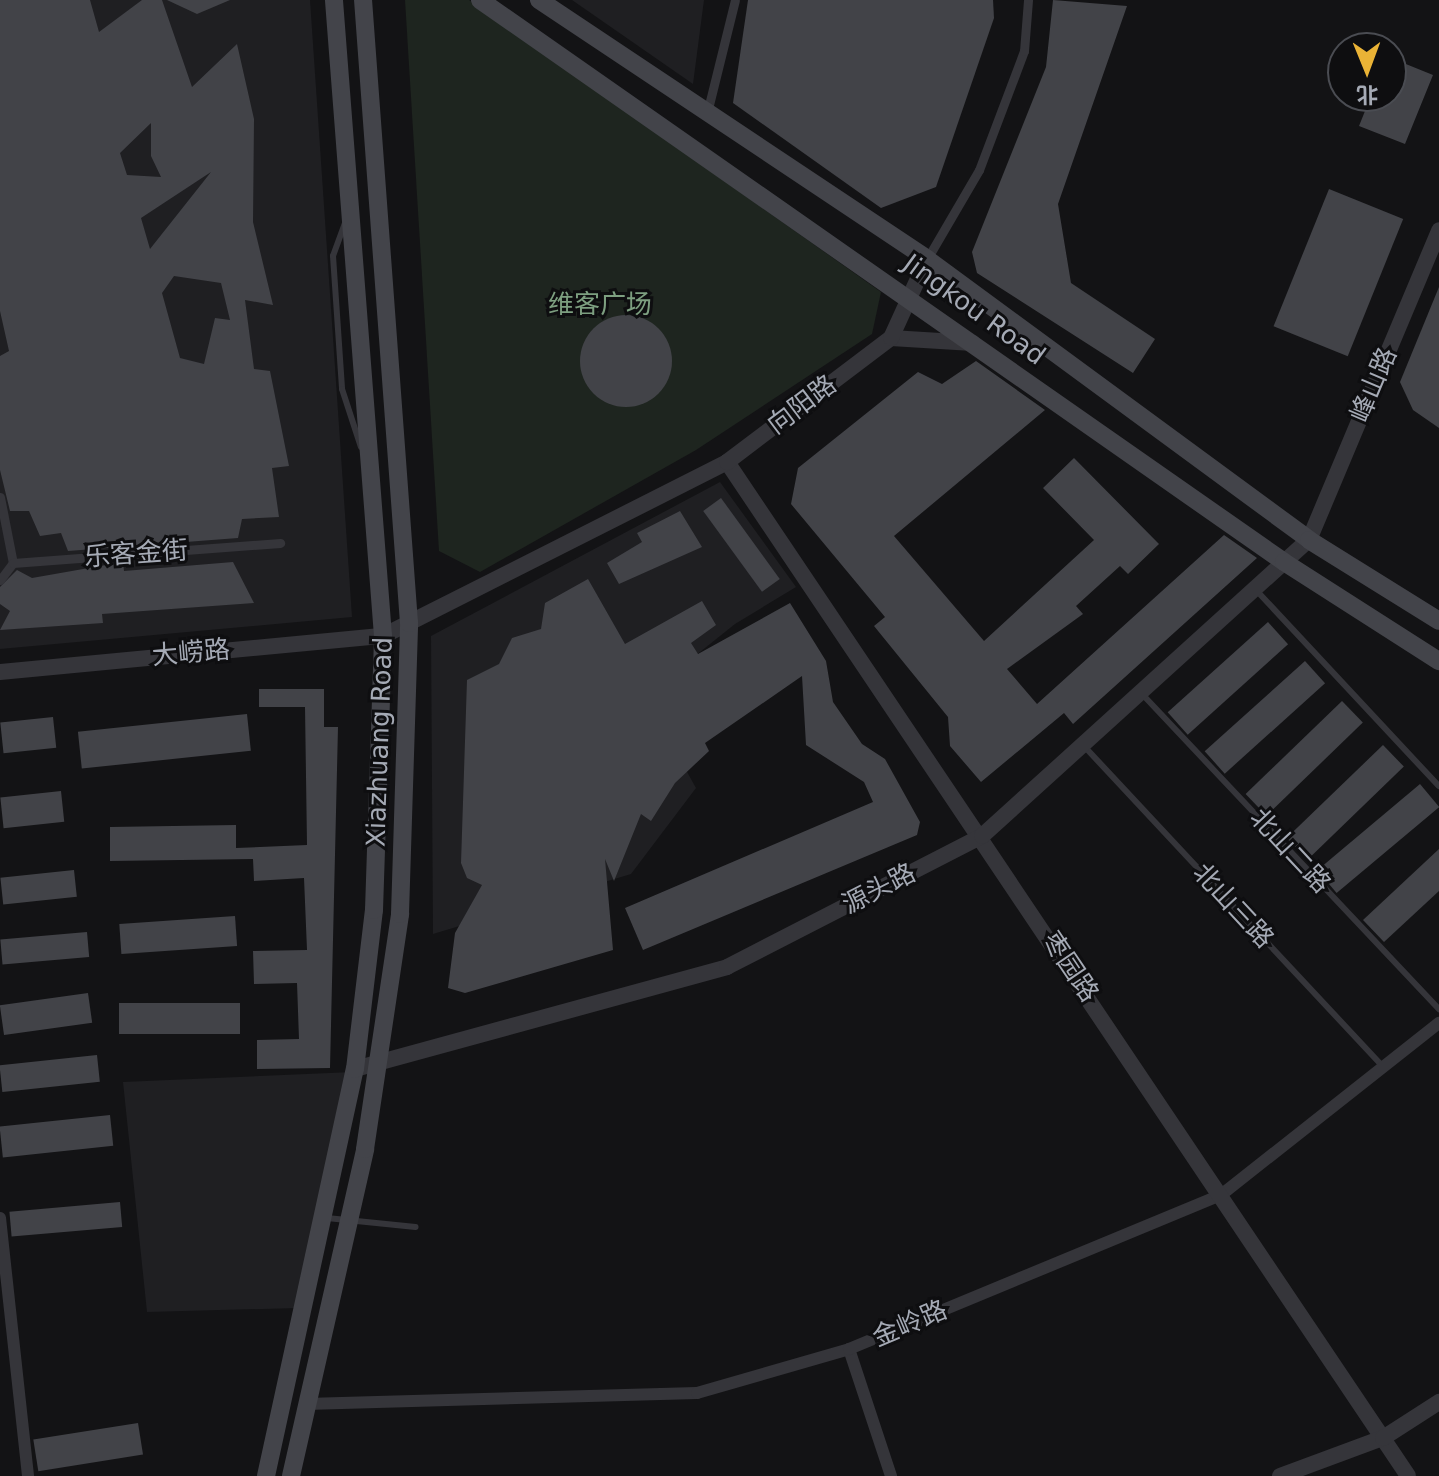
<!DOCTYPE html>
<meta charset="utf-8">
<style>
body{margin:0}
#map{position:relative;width:1439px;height:1476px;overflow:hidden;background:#131315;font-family:"DejaVu Sans","Noto Sans SC",sans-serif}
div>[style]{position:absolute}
.built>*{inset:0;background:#1f1f22}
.green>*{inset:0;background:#1e251f}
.building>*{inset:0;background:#424348;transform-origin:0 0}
.round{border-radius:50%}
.service>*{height:6px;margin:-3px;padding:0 3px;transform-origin:3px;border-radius:3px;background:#35353a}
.pedestrian>*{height:9px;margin:-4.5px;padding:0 4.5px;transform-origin:4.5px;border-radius:4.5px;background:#35353a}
.minor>*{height:12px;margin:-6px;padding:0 6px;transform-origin:6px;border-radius:6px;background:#35353a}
.tertiary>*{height:16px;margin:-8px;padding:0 8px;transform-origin:8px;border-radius:8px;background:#35353a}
.secondary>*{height:18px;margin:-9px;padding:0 9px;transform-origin:9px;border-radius:9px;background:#43444a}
span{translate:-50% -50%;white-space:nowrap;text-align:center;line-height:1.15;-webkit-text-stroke:6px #0e0e10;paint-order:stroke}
.park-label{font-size:26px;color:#7d9f80}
.street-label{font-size:26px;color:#a5aab5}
.north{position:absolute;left:1327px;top:32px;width:80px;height:80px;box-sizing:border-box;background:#0e0e10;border:2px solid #4a4c52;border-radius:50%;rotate:179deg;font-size:22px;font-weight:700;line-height:32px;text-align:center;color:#a5aab5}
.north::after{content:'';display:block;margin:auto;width:28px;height:36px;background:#eab336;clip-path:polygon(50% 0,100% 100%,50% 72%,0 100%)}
</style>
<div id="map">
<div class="built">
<div style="clip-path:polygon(0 0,310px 0,352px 617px,0 649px)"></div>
<div style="clip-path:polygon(572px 0,704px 0,693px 84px)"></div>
<div style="clip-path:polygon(720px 482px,796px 587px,735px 624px,645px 696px,696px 788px,631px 874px,433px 934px,431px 636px)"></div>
<div style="clip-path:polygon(353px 1072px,298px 1308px,147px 1312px,123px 1082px)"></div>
</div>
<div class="green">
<div style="clip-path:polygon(405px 0,469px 0,881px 292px,872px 334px,696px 450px,480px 572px,439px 551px)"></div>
</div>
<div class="building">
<div style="clip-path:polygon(evenodd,0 0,90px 0,99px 32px,142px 0,162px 0,192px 87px,237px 44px,254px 119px,253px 222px,273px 305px,245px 300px,254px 369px,270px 371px,289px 466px,272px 468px,279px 517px,242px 519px,238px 538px,68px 551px,61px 533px,40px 536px,29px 511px,10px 511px,0 470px,0 356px,9px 351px,0 311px,0 0,151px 123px,151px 156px,161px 177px,127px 175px,120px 153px,151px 123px,0 0,211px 172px,150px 249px,141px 218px,211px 172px,0 0,174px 276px,221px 283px,230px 320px,215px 318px,204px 364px,180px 358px,162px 293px,174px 276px)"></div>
<div style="clip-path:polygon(167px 0,230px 0,197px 14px)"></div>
<div style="clip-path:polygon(748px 0,993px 0,994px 18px,936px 187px,881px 208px,733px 103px)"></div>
<div style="clip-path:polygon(1053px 0,1127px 6px,1058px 204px,1071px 283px,1155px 339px,1133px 373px,977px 273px,972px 252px,1046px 67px)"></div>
<div style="clip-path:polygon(1391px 58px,1433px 75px,1405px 144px,1359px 126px,1371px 96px,1391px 96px)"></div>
<div style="left:1329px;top:189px;width:80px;height:148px;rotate:22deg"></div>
<div style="clip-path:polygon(1439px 287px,1439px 428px,1413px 410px,1400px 382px)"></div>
<div class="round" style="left:580px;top:315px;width:92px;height:92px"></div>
<div style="clip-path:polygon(976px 361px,1045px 410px,894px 536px,984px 641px,1094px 540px,1043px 488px,1074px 458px,1159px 544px,1128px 574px,1120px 566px,1076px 606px,1083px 614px,1007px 669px,1037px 704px,1224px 535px,1257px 558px,1073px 724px,1064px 713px,981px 782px,950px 746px,948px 717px,874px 626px,885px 617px,791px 504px,798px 468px,918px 372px,942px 384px)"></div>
<div style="left:721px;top:498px;width:100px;height:22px;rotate:54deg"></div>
<div style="clip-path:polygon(680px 511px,702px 547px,619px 584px,607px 563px,642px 542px,637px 533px)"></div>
<div style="clip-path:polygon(123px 562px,124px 571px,233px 562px,254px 603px,102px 614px,103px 623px,0 630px,10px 611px,0 604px,0 587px,17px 570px,32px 578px)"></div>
<div style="clip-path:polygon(588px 579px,625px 644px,702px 601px,716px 625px,691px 643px,698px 654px,790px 603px,826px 661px,833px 702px,862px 744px,885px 759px,920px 822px,917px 835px,643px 950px,625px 908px,873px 802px,864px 782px,806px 745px,802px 676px,705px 743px,709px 751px,675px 783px,651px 821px,641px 814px,614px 881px,605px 859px,613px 950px,465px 993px,448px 988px,455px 933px,482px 885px,467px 878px,461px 863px,467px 680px,499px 664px,512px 638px,541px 629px,545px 603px)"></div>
<div style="left:1268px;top:622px;width:30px;height:135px;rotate:48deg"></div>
<div style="left:1305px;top:661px;width:30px;height:135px;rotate:48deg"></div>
<div style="clip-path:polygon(259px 689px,324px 689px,324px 727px,338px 727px,330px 1068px,257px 1069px,257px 1040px,299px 1039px,297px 983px,254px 984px,253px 951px,307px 950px,304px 878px,254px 881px,253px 859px,110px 861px,110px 827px,236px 825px,236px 848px,307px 845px,305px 707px,259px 707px)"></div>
<div style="left:1342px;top:701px;width:30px;height:134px;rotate:46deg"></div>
<div style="left:247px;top:714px;width:37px;height:170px;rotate:84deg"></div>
<div style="left:53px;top:717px;width:31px;height:53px;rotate:84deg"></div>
<div style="left:1383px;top:745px;width:30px;height:134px;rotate:46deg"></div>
<div style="left:1420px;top:784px;width:30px;height:134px;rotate:50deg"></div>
<div style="left:61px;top:791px;width:31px;height:61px;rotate:84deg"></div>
<div style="clip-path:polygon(1439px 849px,1439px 891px,1384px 942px,1363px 920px)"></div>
<div style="left:74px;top:870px;width:27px;height:74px;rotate:84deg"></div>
<div style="left:235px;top:916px;width:30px;height:116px;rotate:86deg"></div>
<div style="left:87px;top:932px;width:25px;height:87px;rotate:85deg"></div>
<div style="left:88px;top:993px;width:30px;height:89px;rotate:82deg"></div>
<div style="left:240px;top:1003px;width:31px;height:121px;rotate:90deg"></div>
<div style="left:97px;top:1055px;width:27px;height:98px;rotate:84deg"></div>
<div style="left:110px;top:1115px;width:31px;height:111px;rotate:84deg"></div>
<div style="left:120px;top:1202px;width:25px;height:111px;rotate:85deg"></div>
<div style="left:138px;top:1423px;width:32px;height:106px;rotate:81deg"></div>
</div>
<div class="service">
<div style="left:345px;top:223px;width:35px;rotate:110deg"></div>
<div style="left:333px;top:256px;width:133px;rotate:86.1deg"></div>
<div style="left:342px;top:389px;width:61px;rotate:71.9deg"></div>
<div style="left:1256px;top:590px;width:268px;rotate:47deg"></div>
<div style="left:1143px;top:695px;width:432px;rotate:46.7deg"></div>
<div style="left:1083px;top:745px;width:440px;rotate:47deg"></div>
<div style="left:327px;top:1218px;width:89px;rotate:5.8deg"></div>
</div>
<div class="pedestrian">
<div style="left:707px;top:113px;width:116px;rotate:-76.1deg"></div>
<div style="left:927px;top:259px;width:103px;rotate:-59.7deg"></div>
<div style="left:979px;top:170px;width:127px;rotate:-69.3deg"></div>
<div style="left:1024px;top:51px;width:51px;rotate:-85.5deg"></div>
<div style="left:0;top:497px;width:67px;rotate:78.9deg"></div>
<div style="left:0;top:580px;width:21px;rotate:-53deg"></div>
<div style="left:13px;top:563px;width:268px;rotate:-4.3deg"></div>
</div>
<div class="minor">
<div style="left:0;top:1218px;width:260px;rotate:83.8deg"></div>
<div style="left:849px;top:1349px;width:134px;rotate:71.7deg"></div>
<div style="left:306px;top:1404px;width:391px;rotate:-1.6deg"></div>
<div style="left:697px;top:1393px;width:158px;rotate:-16.1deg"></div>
<div style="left:849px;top:1349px;width:403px;rotate:-22.5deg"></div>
<div style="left:1221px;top:1195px;width:278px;rotate:-38.3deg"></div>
</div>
<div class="tertiary">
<div style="left:891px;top:338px;width:82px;rotate:3.5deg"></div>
<div style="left:727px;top:462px;width:1221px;rotate:56.11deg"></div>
<div style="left:0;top:672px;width:385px;rotate:-5.4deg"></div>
<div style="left:383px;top:636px;width:386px;rotate:-26.8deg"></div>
<div style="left:727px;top:462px;width:206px;rotate:-37.1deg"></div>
<div style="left:891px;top:338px;width:87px;rotate:-65.5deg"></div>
<div style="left:355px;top:1069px;width:386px;rotate:-15.3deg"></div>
<div style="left:727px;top:967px;width:287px;rotate:-27.2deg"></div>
<div style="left:982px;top:836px;width:441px;rotate:-42.2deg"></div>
<div style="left:1309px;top:540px;width:336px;rotate:-67.2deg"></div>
<div style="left:1280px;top:1476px;width:110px;rotate:-20.3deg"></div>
<div style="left:1383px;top:1438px;width:67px;rotate:-32.7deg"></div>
</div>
<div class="secondary">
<div style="left:480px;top:0;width:981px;rotate:34.95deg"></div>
<div style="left:1284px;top:562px;width:184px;rotate:32.6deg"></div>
<div style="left:539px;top:0;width:467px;rotate:33.7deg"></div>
<div style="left:927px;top:259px;width:474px;rotate:36.3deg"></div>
<div style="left:1309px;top:540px;width:153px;rotate:31.9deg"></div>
<div style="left:266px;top:1476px;width:417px;rotate:-77.7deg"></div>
<div style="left:355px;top:1069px;width:160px;rotate:-83.2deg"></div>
<div style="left:374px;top:910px;width:274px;rotate:-88.1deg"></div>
<div style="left:383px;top:636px;width:638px;rotate:-94.41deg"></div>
<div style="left:291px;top:1476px;width:335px;rotate:-77.2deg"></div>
<div style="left:365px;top:1149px;width:238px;rotate:-81.5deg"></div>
<div style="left:400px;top:914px;width:291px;rotate:-88.2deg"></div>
<div style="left:409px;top:623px;width:625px;rotate:-94.22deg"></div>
</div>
<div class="park-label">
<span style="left:600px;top:305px">维客广场</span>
</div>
<div class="street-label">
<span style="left:974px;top:310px;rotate:36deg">Jingkou Road</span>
<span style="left:1374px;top:385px;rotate:-67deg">峰山路</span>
<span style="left:802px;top:405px;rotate:-37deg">向阳路</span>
<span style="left:136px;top:554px;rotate:-4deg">乐客金街</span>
<span style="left:191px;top:653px;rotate:-5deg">大崂路</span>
<span style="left:380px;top:742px;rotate:-88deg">Xiazhuang Road</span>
<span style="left:1290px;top:851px;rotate:47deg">北山二路</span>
<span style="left:879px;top:889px;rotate:-27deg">源头路</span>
<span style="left:1233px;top:906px;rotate:47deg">北山三路</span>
<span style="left:1070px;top:967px;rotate:56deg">枣园路</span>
<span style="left:910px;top:1324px;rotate:-23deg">金岭路</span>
</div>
<div class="north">北</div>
</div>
